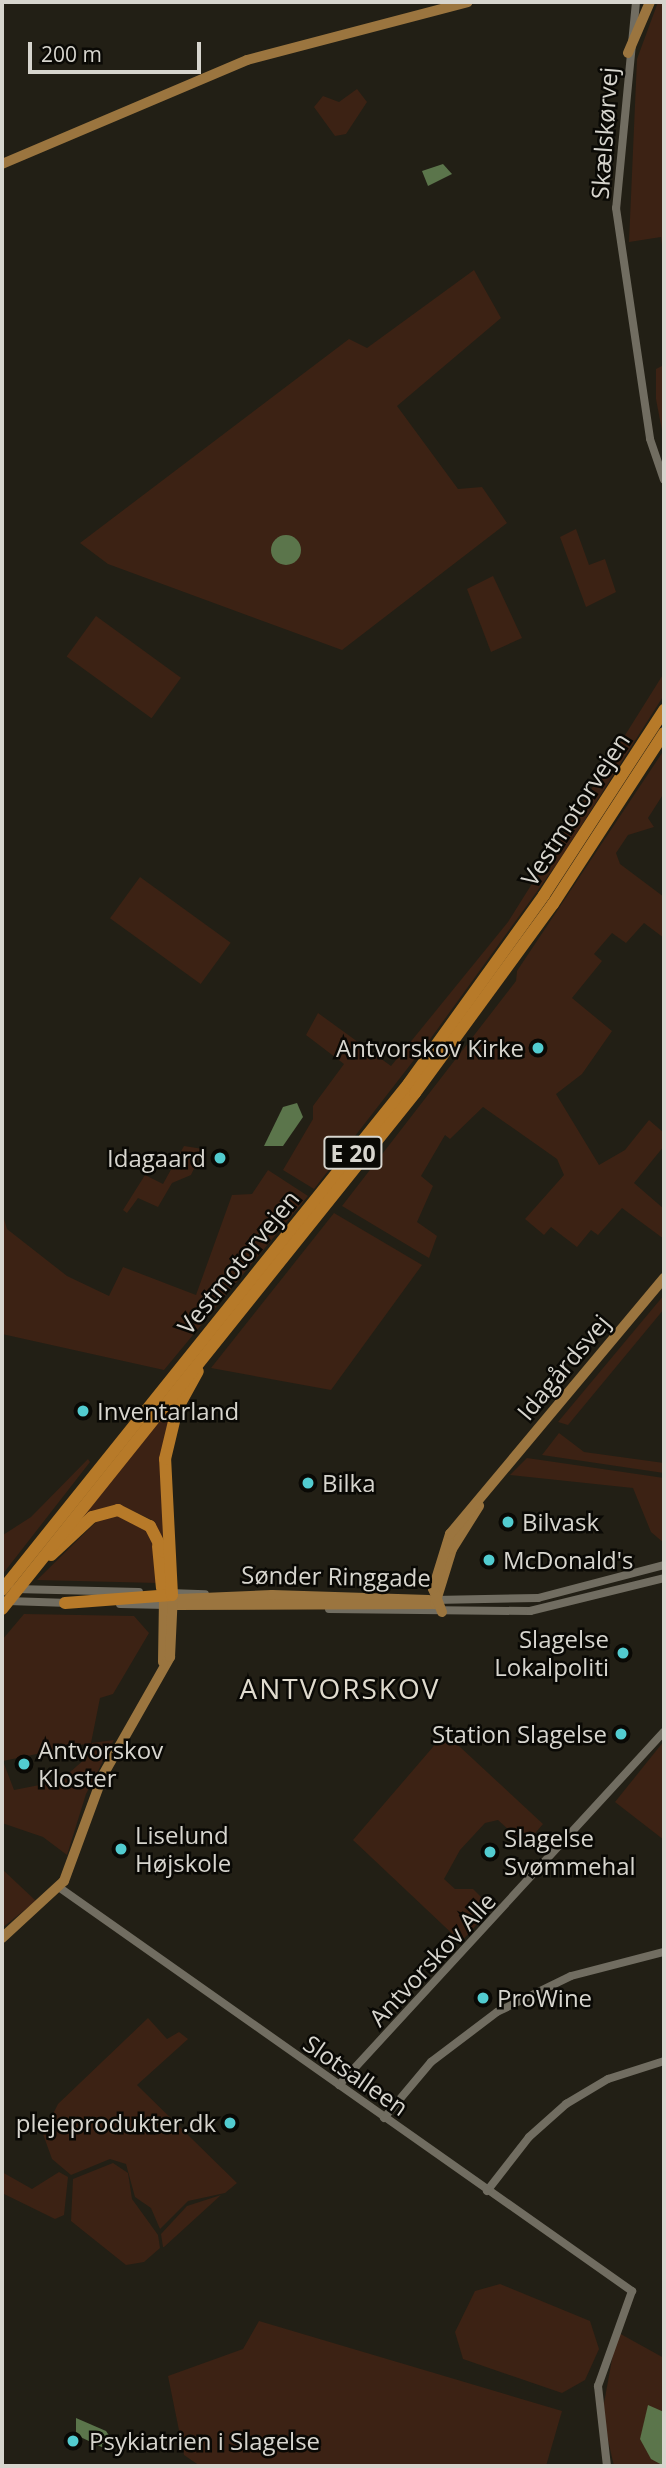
<!DOCTYPE html>
<meta charset="utf-8">
<style>
body{margin:0}
#map{position:relative;width:666px;height:2468px;overflow:hidden;background:#221f15;font-family:"Open Sans",sans-serif}
div>[style]{position:absolute}
.green>*{inset:0;background:#3c2214;transform-origin:0 0}
.water>*{inset:0;background:#5b754b}
.round{border-radius:50%}
.minor>*{height:8px;margin:-4px;padding:0 4px;transform-origin:4px;border-radius:4px;background:#716d61}
.major>*{height:10px;margin:-5px;padding:0 5px;transform-origin:5px;border-radius:5px;background:#9b753f}
.highway>*{height:12px;margin:-6px;padding:0 6px;transform-origin:6px;border-radius:6px;background:#b77a29}
.dots>*{width:19px;height:19px;translate:-50% -50%;box-sizing:border-box;border:4px solid #0a0905;border-radius:50%}
span{translate:-50% -50%;white-space:nowrap;text-align:center;line-height:1.15;-webkit-text-stroke:5px #0a0905;paint-order:stroke}
.shield-label span{padding:2px 5px;background:#0a0905;border:2px solid;border-radius:5px;-webkit-text-stroke-width:0}
.shield-label{font-size:23px;color:#d7d5ce;font-weight:700}
.street-label{font-size:24px;color:#d7d5ce}
.poi-label{font-size:24px;color:#d7d5ce}
.right{translate:-100% -50%;text-align:right}
.left{translate:0 -50%;text-align:left}
.quarter-label{font-size:28px;color:#e0dbce;letter-spacing:2px}
.frame{position:absolute;inset:0;border:4px solid #d7d5ce;pointer-events:none}
.scale{position:absolute;left:28px;top:42px;width:173px;height:32px;box-sizing:border-box;border:4px solid #d7d5ce;border-top:0;padding-left:9px;font-size:21px;line-height:24px;white-space:nowrap;color:#d7d5ce;-webkit-text-stroke:5px #0a0905;paint-order:stroke}
</style>
<div id="map">
<div class="green">
<div style="clip-path:polygon(658px 2px,664px 2px,664px 261px,661px 237px,629px 242px,637px 59px)"></div>
<div style="clip-path:polygon(357px 89px,367px 102px,346px 134px,335px 136px,314px 107px,323px 96px,339px 102px)"></div>
<div style="clip-path:polygon(474px 270px,501px 318px,397px 406px,458px 489px,482px 487px,507px 523px,342px 650px,108px 564px,80px 543px,349px 339px,367px 348px)"></div>
<div style="clip-path:polygon(664px 365px,664px 441px,656px 399px,656px 369px)"></div>
<div style="clip-path:polygon(576px 529px,589px 565px,605px 559px,616px 592px,586px 607px,560px 537px)"></div>
<div style="clip-path:polygon(493px 576px,522px 638px,491px 652px,467px 589px)"></div>
<div style="left:96px;top:616px;width:105px;height:50px;rotate:36deg"></div>
<div style="clip-path:polygon(664px 673px,664px 695px,559px 861px,431px 1038px,314px 1189px,283px 1170px,313px 1119px,313px 1106px,344px 1064px,306px 1035px,318px 1013px,391px 1066px,508px 922px)"></div>
<div style="clip-path:polygon(664px 750px,664px 793px,648px 818px,654px 827px,628px 835px,616px 853px,620px 864px,664px 897px,664px 938px,644px 923px,626px 943px,612px 933px,594px 954px,602px 961px,572px 998px,612px 1031px,582px 1074px,556px 1094px,599px 1165px,625px 1150px,649px 1120px,664px 1133px,664px 1146px,634px 1183px,664px 1209px,664px 1239px,622px 1208px,598px 1235px,591px 1230px,577px 1247px,551px 1227px,544px 1235px,525px 1219px,564px 1175px,557px 1159px,483px 1107px,450px 1139px,445px 1135px,421px 1176px,433px 1186px,417px 1222px,437px 1236px,429px 1258px,342px 1206px,516px 981px,517px 971px)"></div>
<div style="left:140px;top:877px;width:112px;height:51px;rotate:36deg"></div>
<div style="clip-path:polygon(184px 1146px,203px 1149px,191px 1175px,172px 1183px,158px 1207px,138px 1198px,127px 1213px,123px 1210px,145px 1175px,163px 1184px)"></div>
<div style="clip-path:polygon(268px 1170px,308px 1196px,164px 1370px,2px 1334px,2px 1212px,7px 1229px,67px 1276px,109px 1296px,123px 1267px,196px 1295px,232px 1195px,252px 1194px)"></div>
<div style="clip-path:polygon(334px 1213px,422px 1265px,331px 1390px,211px 1368px)"></div>
<div style="clip-path:polygon(664px 1295px,664px 1309px,568px 1425px,558px 1422px)"></div>
<div style="clip-path:polygon(179px 1394px,160px 1467px,165px 1548px,152px 1520px,122px 1506px,68px 1533px)"></div>
<div style="clip-path:polygon(559px 1433px,584px 1452px,664px 1463px,664px 1473px,542px 1455px)"></div>
<div style="clip-path:polygon(527px 1458px,664px 1478px,664px 1543px,651px 1532px,633px 1488px,510px 1475px)"></div>
<div style="clip-path:polygon(88px 1459px,90px 1462px,2px 1575px,3px 1535px,31px 1517px)"></div>
<div style="clip-path:polygon(117px 1514px,143px 1525px,155px 1543px,158px 1583px,37px 1580px,99px 1519px)"></div>
<div style="clip-path:polygon(evenodd,24px 1614px,134px 1616px,149px 1633px,113px 1694px,100px 1698px,91px 1743px,114px 1740px,86px 1794px,67px 1855px,43px 1837px,2px 1823px,2px 1640px,24px 1614px,90px 1743px,86px 1758px,60px 1781px,14px 1790px,3px 1761px,90px 1743px)"></div>
<div style="clip-path:polygon(445px 1733px,543px 1824px,525px 1845px,498px 1820px,485px 1823px,460px 1850px,444px 1879px,455px 1889px,473px 1889px,492px 1908px,461px 1942px,353px 1840px)"></div>
<div style="clip-path:polygon(664px 1741px,664px 1840px,615px 1802px)"></div>
<div style="clip-path:polygon(2px 1869px,36px 1901px,2px 1928px)"></div>
<div style="clip-path:polygon(148px 2018px,167px 2039px,179px 2032px,188px 2039px,137px 2085px,237px 2183px,225px 2193px,188px 2201px,160px 2229px,151px 2208px,135px 2197px,126px 2164px,110px 2159px,71px 2175px,52px 2159px,43px 2134px,58px 2104px)"></div>
<div style="clip-path:polygon(113px 2163px,128px 2173px,132px 2199px,158px 2235px,160px 2248px,144px 2262px,126px 2265px,71px 2221px,73px 2179px)"></div>
<div style="clip-path:polygon(2px 2172px,32px 2189px,59px 2172px,68px 2177px,64px 2215px,55px 2219px,2px 2193px)"></div>
<div style="clip-path:polygon(221px 2195px,164px 2247px,163px 2247px,161px 2234px,187px 2206px)"></div>
<div style="clip-path:polygon(500px 2284px,590px 2321px,599px 2349px,585px 2380px,562px 2393px,463px 2359px,455px 2332px,475px 2291px)"></div>
<div style="clip-path:polygon(259px 2321px,562px 2411px,546px 2466px,200px 2466px,184px 2455px,168px 2376px,243px 2349px)"></div>
<div style="clip-path:polygon(617px 2332px,664px 2358px,664px 2466px,614px 2466px,602px 2414px)"></div>
</div>
<div class="water">
<div style="clip-path:polygon(443px 164px,452px 174px,428px 186px,422px 171px)"></div>
<div class="round" style="left:271px;top:535px;width:30px;height:30px"></div>
<div style="clip-path:polygon(297px 1103px,303px 1117px,283px 1146px,264px 1146px,283px 1107px)"></div>
<div style="clip-path:polygon(648px 2405px,664px 2412px,664px 2466px,651px 2459px,640px 2439px)"></div>
<div style="clip-path:polygon(76px 2418px,106px 2431px,114px 2443px,106px 2449px,76px 2435px)"></div>
</div>
<div class="minor">
<div style="left:636px;top:2px;width:207px;rotate:95.5deg"></div>
<div style="left:616px;top:208px;width:233px;rotate:81.6deg"></div>
<div style="left:650px;top:439px;width:43px;rotate:71.1deg"></div>
<div style="left:15px;top:1589px;width:124px;rotate:1.4deg"></div>
<div style="left:169px;top:1593px;width:36px;rotate:2deg"></div>
<div style="left:434px;top:1600px;width:104px;rotate:-1.1deg"></div>
<div style="left:538px;top:1598px;width:130px;rotate:-14.7deg"></div>
<div style="left:8px;top:1601px;width:61px;rotate:1.9deg"></div>
<div style="left:120px;top:1604px;width:47px;rotate:1.2deg"></div>
<div style="left:329px;top:1609px;width:201px;rotate:0.6deg"></div>
<div style="left:530px;top:1611px;width:138px;rotate:-13.8deg"></div>
<div style="left:60px;top:1888px;width:700px;rotate:35.17deg"></div>
<div style="left:632px;top:2291px;width:101px;rotate:109.7deg"></div>
<div style="left:598px;top:2386px;width:81px;rotate:83.6deg"></div>
<div style="left:339px;top:2085px;width:480px;rotate:-47.4deg"></div>
<div style="left:384px;top:2118px;width:73px;rotate:-50deg"></div>
<div style="left:431px;top:2062px;width:83px;rotate:-37.1deg"></div>
<div style="left:497px;top:2012px;width:82px;rotate:-25.9deg"></div>
<div style="left:571px;top:1976px;width:96px;rotate:-14.5deg"></div>
<div style="left:487px;top:2191px;width:68px;rotate:-52.1deg"></div>
<div style="left:529px;top:2137px;width:50px;rotate:-41.7deg"></div>
<div style="left:566px;top:2104px;width:49px;rotate:-30.8deg"></div>
<div style="left:608px;top:2079px;width:59px;rotate:-17.8deg"></div>
</div>
<div class="major">
<div style="left:628px;top:53px;width:56px;rotate:-66.7deg"></div>
<div style="left:2px;top:164px;width:266px;rotate:-23deg"></div>
<div style="left:247px;top:60px;width:228px;rotate:-14.7deg"></div>
<div style="left:165px;top:1605px;width:15px;rotate:-23deg"></div>
<div style="left:179px;top:1599px;width:93px;rotate:-2.5deg"></div>
<div style="left:272px;top:1595px;width:157px;rotate:1.8deg"></div>
<div style="left:175px;top:1605px;width:260px;rotate:-0.2deg"></div>
<div style="left:435px;top:1604px;width:58px;rotate:-72.8deg"></div>
<div style="left:452px;top:1549px;width:51px;rotate:-57.9deg"></div>
<div style="left:442px;top:1612px;width:25px;rotate:-111deg"></div>
<div style="left:433px;top:1589px;width:58px;rotate:-72.8deg"></div>
<div style="left:450px;top:1534px;width:334px;rotate:-50.1deg"></div>
<div style="left:163px;top:1662px;width:62px;rotate:-89.1deg"></div>
<div style="left:2px;top:1938px;width:84px;rotate:-42.6deg"></div>
<div style="left:64px;top:1881px;width:113px;rotate:-69.8deg"></div>
<div style="left:103px;top:1775px;width:136px;rotate:-60.4deg"></div>
<div style="left:170px;top:1657px;width:64px;rotate:-87.3deg"></div>
</div>
<div class="highway">
<div style="left:158px;top:1546px;width:42px;rotate:84.6deg"></div>
<div style="left:51px;top:1555px;width:56px;rotate:-42.8deg"></div>
<div style="left:92px;top:1517px;width:27px;rotate:-15deg"></div>
<div style="left:118px;top:1510px;width:36px;rotate:27deg"></div>
<div style="left:150px;top:1526px;width:29px;rotate:63deg"></div>
<div style="left:2px;top:1590px;width:650px;rotate:-51.24deg"></div>
<div style="left:409px;top:1083px;width:231px;rotate:-54.3deg"></div>
<div style="left:544px;top:895px;width:221px;rotate:-57deg"></div>
<div style="left:65px;top:1603px;width:107px;rotate:-4.3deg"></div>
<div style="left:172px;top:1595px;width:136px;rotate:-92.9deg"></div>
<div style="left:165px;top:1459px;width:51px;rotate:-76.5deg"></div>
<div style="left:177px;top:1409px;width:43px;rotate:-61.1deg"></div>
<div style="left:2px;top:1609px;width:661px;rotate:-51.33deg"></div>
<div style="left:415px;top:1093px;width:234px;rotate:-53.9deg"></div>
<div style="left:553px;top:904px;width:204px;rotate:-57deg"></div>
</div>
<div class="dots">
<div style="left:538px;top:1048px;background:#52ccd0"></div>
<div style="left:220px;top:1158px;background:#52ccd0"></div>
<div style="left:83px;top:1411px;background:#52ccd0"></div>
<div style="left:308px;top:1483px;background:#52ccd0"></div>
<div style="left:508px;top:1522px;background:#52ccd0"></div>
<div style="left:489px;top:1560px;background:#52ccd0"></div>
<div style="left:623px;top:1653px;background:#52ccd0"></div>
<div style="left:621px;top:1734px;background:#52ccd0"></div>
<div style="left:24px;top:1764px;background:#52ccd0"></div>
<div style="left:121px;top:1849px;background:#52ccd0"></div>
<div style="left:490px;top:1852px;background:#52ccd0"></div>
<div style="left:483px;top:1998px;background:#52ccd0"></div>
<div style="left:230px;top:2123px;background:#52ccd0"></div>
<div style="left:73px;top:2441px;background:#52ccd0"></div>
</div>
<div class="shield-label">
<span style="left:353px;top:1153px">E 20</span>
</div>
<div class="street-label">
<span style="left:604px;top:133px;rotate:-86deg">Skælskørvej</span>
<span style="left:575px;top:809px;rotate:-57deg">Vestmotorvejen</span>
<span style="left:238px;top:1262px;rotate:-51deg">Vestmotorvejen</span>
<span style="left:563px;top:1367px;rotate:-50deg">Idagårdsvej</span>
<span style="left:336px;top:1576px;rotate:1deg">Sønder Ringgade</span>
<span style="left:432px;top:1959px;rotate:-47deg">Antvorskov Alle</span>
<span style="left:356px;top:2075px;rotate:35deg">Slotsalleen</span>
</div>
<div class="poi-label">
<span class="right" style="left:524px;top:1048px">Antvorskov Kirke</span>
<span class="right" style="left:206px;top:1158px">Idagaard</span>
<span class="left" style="left:97px;top:1411px">Inventarland</span>
<span class="left" style="left:322px;top:1483px">Bilka</span>
<span class="left" style="left:522px;top:1522px">Bilvask</span>
<span class="left" style="left:503px;top:1560px">McDonald's</span>
<span class="right" style="left:609px;top:1653px">Slagelse<br>Lokalpoliti</span>
<span class="right" style="left:607px;top:1734px">Station Slagelse</span>
<span class="left" style="left:38px;top:1764px">Antvorskov<br>Kloster</span>
<span class="left" style="left:135px;top:1849px">Liselund<br>Højskole</span>
<span class="left" style="left:504px;top:1852px">Slagelse<br>Svømmehal</span>
<span class="left" style="left:497px;top:1998px">ProWine</span>
<span class="right" style="left:216px;top:2123px">plejeprodukter.dk</span>
<span class="left" style="left:89px;top:2441px">Psykiatrien i Slagelse</span>
</div>
<div class="quarter-label">
<span style="left:340px;top:1688px">ANTVORSKOV</span>
</div>
<div class="frame"></div>
<div class="scale">200 m</div>
</div>
